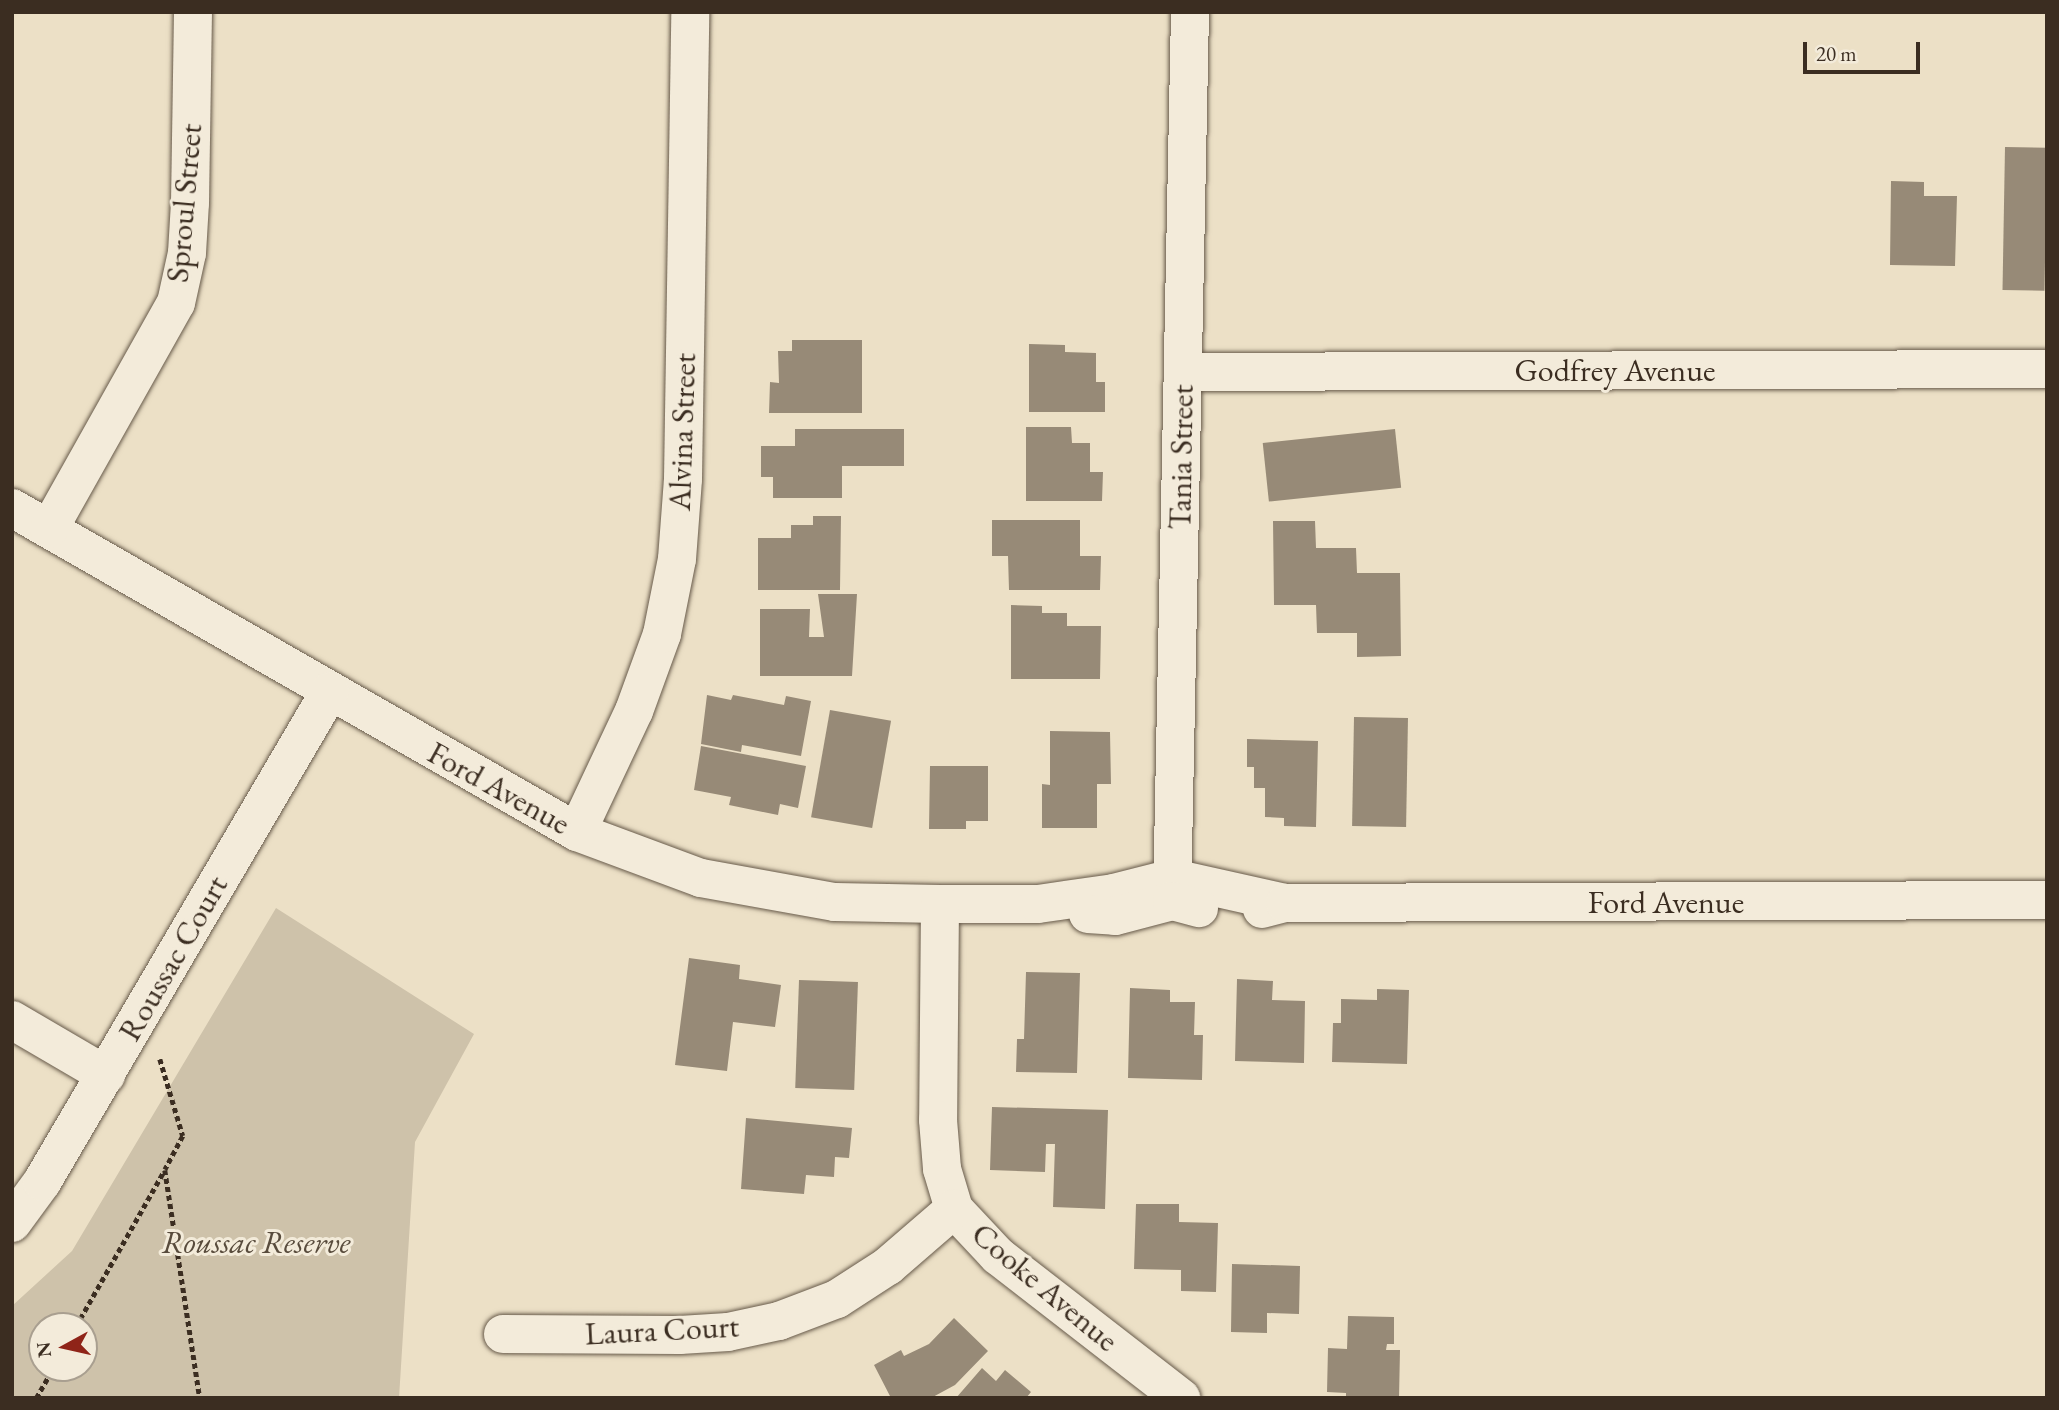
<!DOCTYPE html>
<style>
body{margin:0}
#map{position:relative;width:2059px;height:1410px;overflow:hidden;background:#ece0c6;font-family:"EB Garamond",serif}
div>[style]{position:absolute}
.green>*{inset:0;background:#cec2aa}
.building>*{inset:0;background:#978a77;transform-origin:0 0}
.path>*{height:4.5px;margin-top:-2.25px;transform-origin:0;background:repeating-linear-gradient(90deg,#3b2d21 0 5px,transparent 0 8.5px)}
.roads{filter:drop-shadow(0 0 2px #675a4a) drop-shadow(0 0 2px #675a4a)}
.street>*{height:38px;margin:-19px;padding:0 19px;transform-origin:19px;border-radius:19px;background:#f3ebda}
span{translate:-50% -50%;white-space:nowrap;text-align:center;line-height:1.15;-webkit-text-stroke:6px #f3ebda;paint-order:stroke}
.street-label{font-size:32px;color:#3b2d21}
.park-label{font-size:32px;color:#584b3c;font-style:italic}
.frame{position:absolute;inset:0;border:14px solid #3b2d21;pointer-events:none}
.north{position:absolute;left:28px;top:1312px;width:70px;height:70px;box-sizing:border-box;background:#f3ebda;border:2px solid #a99f90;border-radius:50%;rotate:262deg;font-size:19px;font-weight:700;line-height:28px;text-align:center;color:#3b2d21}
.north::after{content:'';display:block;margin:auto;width:24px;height:32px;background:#8f2418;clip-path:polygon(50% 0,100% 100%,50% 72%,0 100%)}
.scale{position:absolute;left:1803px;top:42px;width:117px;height:32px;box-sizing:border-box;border:4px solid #3b2d21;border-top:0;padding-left:9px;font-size:21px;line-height:24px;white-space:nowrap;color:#3b2d21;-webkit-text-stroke:5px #f3ebda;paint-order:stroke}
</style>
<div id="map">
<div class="green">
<div style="clip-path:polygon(evenodd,276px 908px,474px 1034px,415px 1142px,399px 1398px,12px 1398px,12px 1306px,72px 1251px,276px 908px,42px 1326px,84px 1326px,84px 1368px,42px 1368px,42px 1326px)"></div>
</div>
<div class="building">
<div style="left:2005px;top:147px;width:42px;height:143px;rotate:1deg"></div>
<div style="clip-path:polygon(1891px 181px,1924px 182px,1924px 196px,1957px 196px,1955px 266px,1890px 265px)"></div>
<div style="clip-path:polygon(792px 340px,862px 340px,862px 413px,769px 413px,770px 382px,779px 383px,778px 351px,792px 351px)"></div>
<div style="clip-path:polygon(1029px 344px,1065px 345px,1065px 352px,1096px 353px,1096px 382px,1105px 382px,1105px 412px,1029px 412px)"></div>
<div style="clip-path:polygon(1026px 427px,1071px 427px,1072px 443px,1090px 443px,1090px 472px,1103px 472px,1102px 501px,1026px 501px)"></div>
<div style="clip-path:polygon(795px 429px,904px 429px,904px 466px,842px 466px,842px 498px,773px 498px,773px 477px,761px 477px,761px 446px,795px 446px)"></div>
<div style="left:1395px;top:429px;width:59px;height:133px;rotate:84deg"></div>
<div style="clip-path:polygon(813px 516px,841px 516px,840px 590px,758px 590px,758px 538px,791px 538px,791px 525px,813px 525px)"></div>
<div style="clip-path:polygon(992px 520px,1080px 520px,1080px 556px,1101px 556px,1100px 590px,1009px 590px,1008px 556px,992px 556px)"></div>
<div style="clip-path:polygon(1273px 521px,1315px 521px,1316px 548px,1356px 548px,1357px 573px,1400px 573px,1401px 656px,1357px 657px,1357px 633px,1317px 633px,1316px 605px,1274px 605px)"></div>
<div style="clip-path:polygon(818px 594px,857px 594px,852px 676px,760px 676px,760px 609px,810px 609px,809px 637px,824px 637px)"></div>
<div style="clip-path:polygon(1011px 605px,1042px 606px,1042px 613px,1067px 613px,1067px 626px,1101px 626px,1100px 679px,1011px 679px)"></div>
<div style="clip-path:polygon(707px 695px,731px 700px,733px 695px,784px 705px,786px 696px,811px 701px,801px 756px,742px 745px,741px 752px,701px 744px)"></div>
<div style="left:830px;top:710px;width:62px;height:109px;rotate:10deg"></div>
<div style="left:1354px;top:717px;width:54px;height:109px;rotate:1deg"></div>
<div style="clip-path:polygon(1050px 731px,1110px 732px,1111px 784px,1097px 784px,1097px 828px,1042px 828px,1042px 784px,1050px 785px)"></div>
<div style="clip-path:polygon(1247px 739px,1318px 741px,1316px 827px,1284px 826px,1284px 818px,1265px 817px,1265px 788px,1254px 788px,1254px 767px,1247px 767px)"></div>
<div style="clip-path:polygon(701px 746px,806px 766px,798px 808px,780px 804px,778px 815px,729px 805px,731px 797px,694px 790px)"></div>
<div style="clip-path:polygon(930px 766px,988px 766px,988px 821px,966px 821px,966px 829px,929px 829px)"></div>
<div style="clip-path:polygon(689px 958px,740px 965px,739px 979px,781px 985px,775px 1027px,733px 1022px,727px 1071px,675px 1065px)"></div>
<div style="clip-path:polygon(1026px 972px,1080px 973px,1077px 1073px,1016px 1072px,1017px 1039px,1024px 1039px)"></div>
<div style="clip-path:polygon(1237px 979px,1273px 981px,1272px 1000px,1305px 1001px,1304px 1063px,1235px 1061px)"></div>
<div style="left:799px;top:980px;width:59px;height:108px;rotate:2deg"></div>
<div style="clip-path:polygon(1130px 988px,1170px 990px,1170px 1002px,1195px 1002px,1194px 1035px,1203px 1035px,1202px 1080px,1128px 1078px)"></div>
<div style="clip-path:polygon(1377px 989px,1409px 990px,1407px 1064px,1332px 1062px,1333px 1023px,1341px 1023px,1341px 999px,1377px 1000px)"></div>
<div style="clip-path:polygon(992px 1107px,1108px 1110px,1105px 1209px,1053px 1207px,1055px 1144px,1046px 1144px,1045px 1172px,990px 1170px)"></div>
<div style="clip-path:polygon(746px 1118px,852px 1128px,849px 1158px,835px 1157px,834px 1177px,806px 1175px,804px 1194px,741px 1189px)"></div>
<div style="clip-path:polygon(1136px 1204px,1179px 1204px,1179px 1222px,1218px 1223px,1216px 1292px,1181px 1291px,1181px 1270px,1134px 1269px)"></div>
<div style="clip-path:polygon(1232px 1264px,1300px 1266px,1299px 1314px,1267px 1313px,1267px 1333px,1231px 1332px)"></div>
<div style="clip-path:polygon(1348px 1316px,1394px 1317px,1394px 1344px,1387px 1344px,1386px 1350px,1400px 1350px,1399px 1398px,1346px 1398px,1346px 1393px,1327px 1392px,1328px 1348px,1347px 1349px)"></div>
<div style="clip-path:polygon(954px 1318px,988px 1351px,955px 1385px,931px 1398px,891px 1398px,874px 1365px,901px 1350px,904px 1356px,929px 1344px)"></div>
<div style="clip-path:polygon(982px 1368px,996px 1381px,1005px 1370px,1031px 1392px,1026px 1398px,956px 1398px)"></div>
</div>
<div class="path">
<div style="left:160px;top:1059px;width:80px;rotate:73.4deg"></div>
<div style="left:183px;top:1136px;width:38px;rotate:118deg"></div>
<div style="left:165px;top:1170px;width:231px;rotate:81.3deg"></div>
<div style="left:76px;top:1326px;width:178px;rotate:-60.4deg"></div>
<div style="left:36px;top:1398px;width:34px;rotate:-60deg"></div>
</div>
<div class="roads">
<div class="street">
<div style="left:1183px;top:372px;width:864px;rotate:-0.2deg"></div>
<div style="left:12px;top:508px;width:651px;rotate:29.83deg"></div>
<div style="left:577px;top:832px;width:132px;rotate:20.4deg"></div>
<div style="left:701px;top:878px;width:136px;rotate:10.2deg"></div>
<div style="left:835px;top:902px;width:105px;rotate:1.1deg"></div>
<div style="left:940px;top:904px;width:98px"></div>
<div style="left:1038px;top:904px;width:77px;rotate:-8.2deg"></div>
<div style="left:1114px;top:893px;width:61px;rotate:-14.3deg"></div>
<div style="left:1173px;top:878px;width:115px;rotate:12.6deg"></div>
<div style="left:49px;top:529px;width:259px;rotate:-60.7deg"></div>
<div style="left:176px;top:303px;width:51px;rotate:-77.6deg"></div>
<div style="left:187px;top:253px;width:50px;rotate:-86.6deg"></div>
<div style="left:190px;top:203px;width:191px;rotate:-89.1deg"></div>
<div style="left:577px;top:832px;width:134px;rotate:-64.8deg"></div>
<div style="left:634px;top:711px;width:82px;rotate:-70deg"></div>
<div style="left:662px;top:634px;width:76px;rotate:-78.7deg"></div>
<div style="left:677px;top:559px;width:80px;rotate:-85.7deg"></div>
<div style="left:683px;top:479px;width:467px;rotate:-89.1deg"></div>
<div style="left:1172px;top:901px;width:889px;rotate:-88.84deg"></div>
<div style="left:940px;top:904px;width:216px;rotate:90.5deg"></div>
<div style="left:938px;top:1120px;width:49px;rotate:85.3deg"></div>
<div style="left:942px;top:1169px;width:42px;rotate:73.3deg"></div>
<div style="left:954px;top:1209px;width:64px;rotate:46.9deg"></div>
<div style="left:998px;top:1256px;width:232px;rotate:37.8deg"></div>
<div style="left:1262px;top:909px;width:24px;rotate:-15deg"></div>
<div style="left:1285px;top:903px;width:762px;rotate:-0.23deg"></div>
<div style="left:1088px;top:914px;width:27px;rotate:4deg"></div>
<div style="left:1115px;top:916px;width:59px;rotate:-14.7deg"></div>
<div style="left:1172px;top:901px;width:28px;rotate:15deg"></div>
<div style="left:12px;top:1020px;width:109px;rotate:30.3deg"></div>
<div style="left:12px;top:1223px;width:51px;rotate:-53.8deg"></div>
<div style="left:42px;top:1182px;width:569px;rotate:-59.61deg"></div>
<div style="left:503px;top:1334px;width:177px;rotate:0.3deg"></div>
<div style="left:680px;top:1335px;width:48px;rotate:-3.6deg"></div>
<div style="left:728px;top:1332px;width:52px;rotate:-12.2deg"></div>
<div style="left:779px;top:1321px;width:62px;rotate:-20.8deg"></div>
<div style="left:837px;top:1299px;width:61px;rotate:-32.9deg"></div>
<div style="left:888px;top:1266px;width:87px;rotate:-40.8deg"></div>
</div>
</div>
<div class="street-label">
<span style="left:184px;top:203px;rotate:-85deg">Sproul Street</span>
<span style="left:1615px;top:370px">Godfrey Avenue</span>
<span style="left:682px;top:432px;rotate:-88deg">Alvina Street</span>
<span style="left:1181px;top:457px;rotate:-89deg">Tania Street</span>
<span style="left:499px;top:788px;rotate:29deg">Ford Avenue</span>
<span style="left:1666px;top:902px">Ford Avenue</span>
<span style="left:173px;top:958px;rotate:-60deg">Roussac Court</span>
<span style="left:1045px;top:1287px;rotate:40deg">Cooke Avenue</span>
<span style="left:662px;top:1330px;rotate:-3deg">Laura Court</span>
</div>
<div class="park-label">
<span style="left:256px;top:1242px">Roussac Reserve</span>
</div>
<div class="frame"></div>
<div class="north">N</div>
<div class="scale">20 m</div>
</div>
